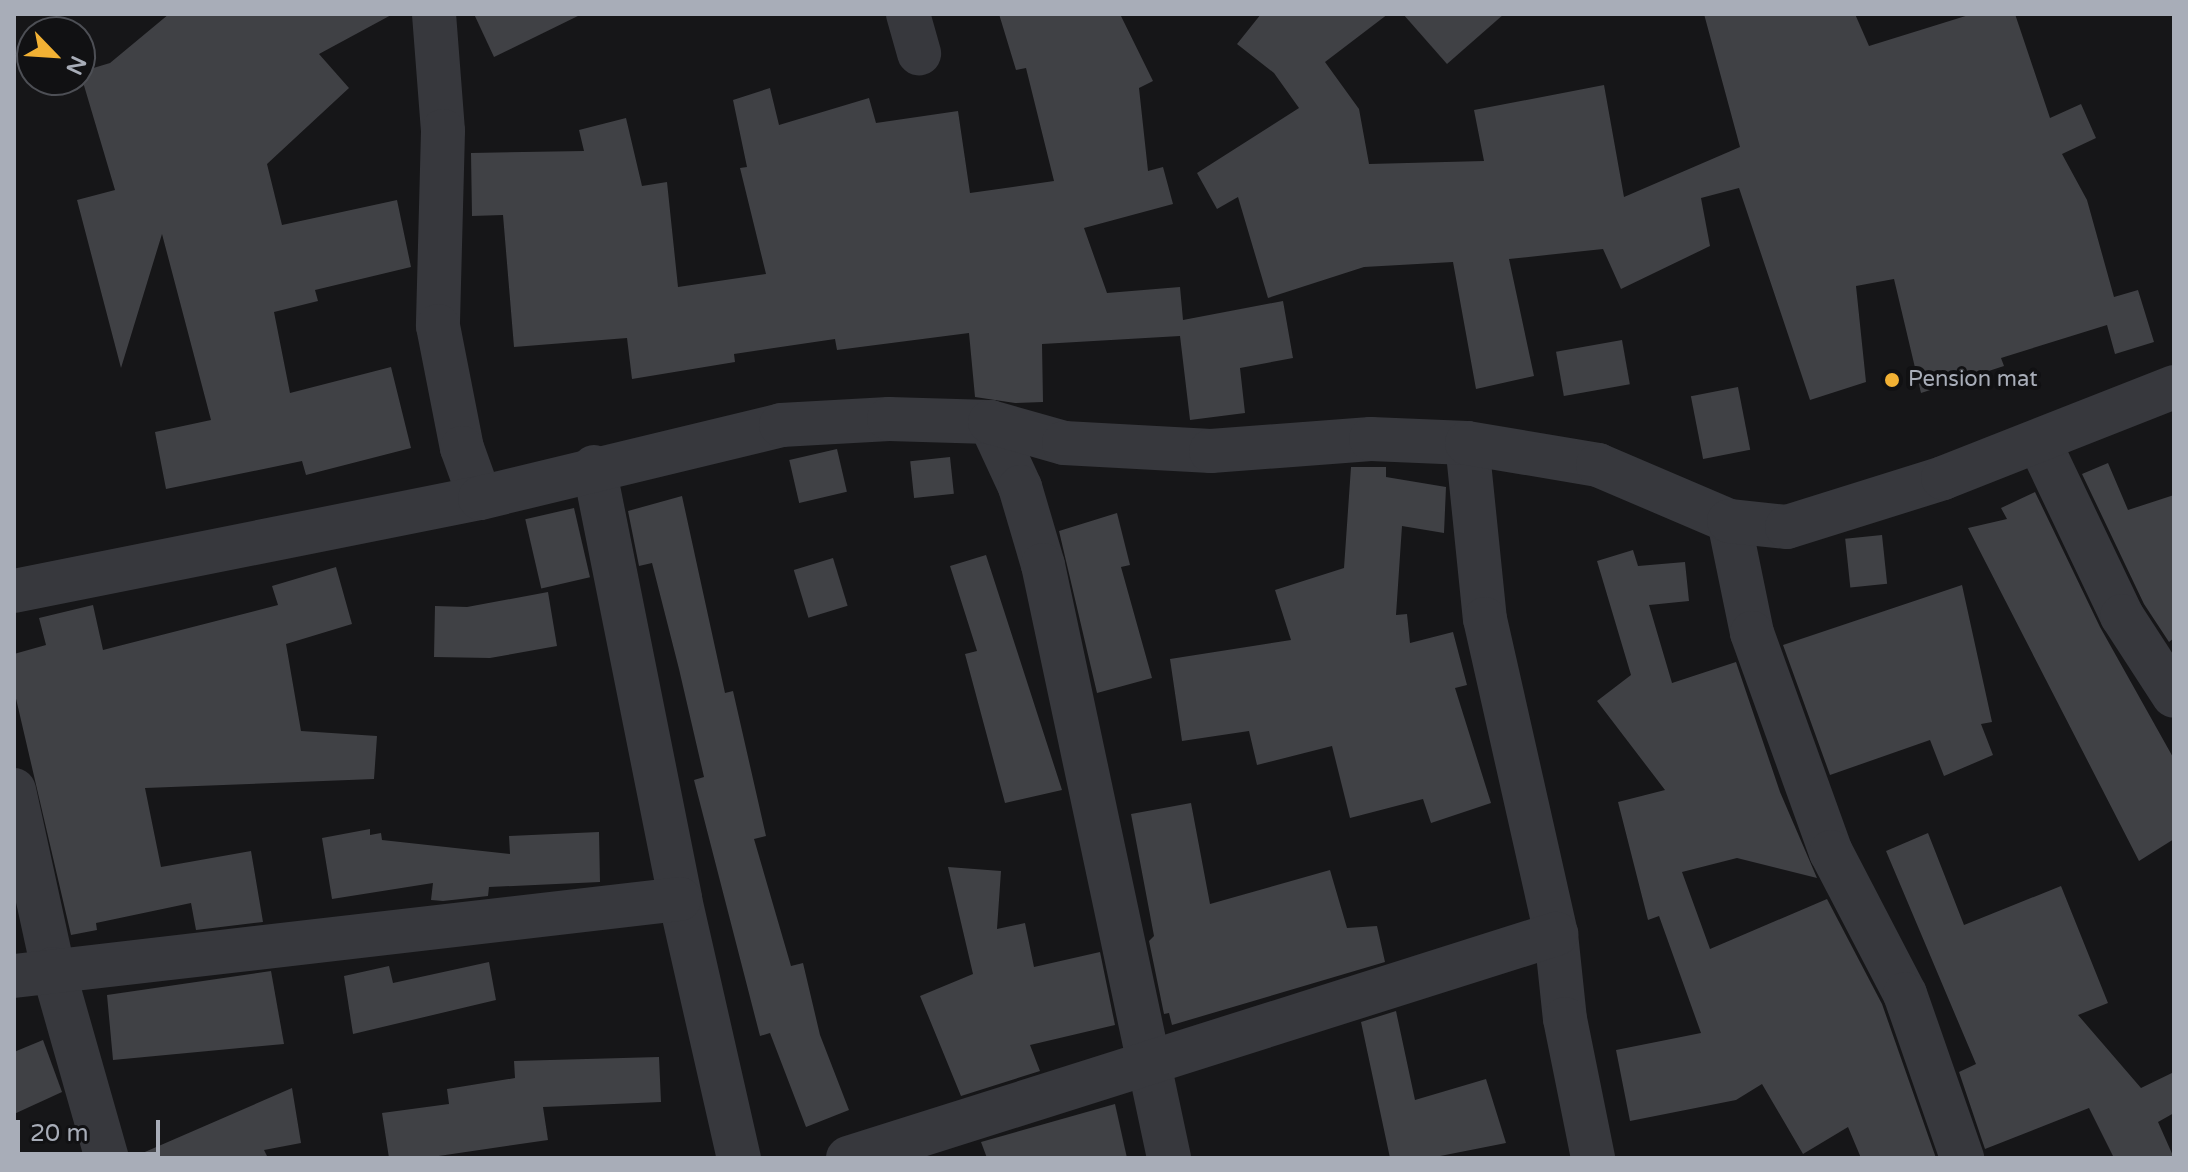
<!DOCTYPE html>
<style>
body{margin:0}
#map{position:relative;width:2188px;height:1172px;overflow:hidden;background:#161618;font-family:"Varela Round",sans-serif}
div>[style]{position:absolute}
.building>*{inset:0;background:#404145;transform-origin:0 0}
.minor>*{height:44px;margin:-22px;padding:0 22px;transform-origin:22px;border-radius:22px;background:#37383d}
.dots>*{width:22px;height:22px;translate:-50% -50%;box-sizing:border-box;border:4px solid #111113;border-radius:50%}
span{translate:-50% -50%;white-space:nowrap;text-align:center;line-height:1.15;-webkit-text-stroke:8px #111113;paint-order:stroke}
.poi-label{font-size:22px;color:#a8adb8}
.left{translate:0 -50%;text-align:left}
.frame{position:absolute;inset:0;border:16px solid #a8adb8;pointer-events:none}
.north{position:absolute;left:16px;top:16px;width:80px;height:80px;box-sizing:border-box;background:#111113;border:2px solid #4d4f55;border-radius:50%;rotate:115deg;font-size:22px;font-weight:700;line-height:32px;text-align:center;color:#a8adb8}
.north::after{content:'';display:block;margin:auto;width:28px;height:36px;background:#f2b134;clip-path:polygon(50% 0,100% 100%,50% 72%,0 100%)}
.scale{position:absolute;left:16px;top:1120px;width:144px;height:36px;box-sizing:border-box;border:4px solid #a8adb8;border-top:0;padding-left:10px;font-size:24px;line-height:28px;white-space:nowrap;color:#a8adb8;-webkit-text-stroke:6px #111113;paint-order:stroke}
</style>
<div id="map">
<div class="building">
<div style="clip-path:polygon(169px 14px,393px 14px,319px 54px,349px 88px,267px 164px,282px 225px,397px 200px,411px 267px,315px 290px,318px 301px,274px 312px,290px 393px,391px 367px,411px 448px,306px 475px,302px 461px,166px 489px,155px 432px,211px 420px,162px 234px,121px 368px,77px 200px,115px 190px,80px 72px,110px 63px)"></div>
<div style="clip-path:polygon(474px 14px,582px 14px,494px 57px)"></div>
<div style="clip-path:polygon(999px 14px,1120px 14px,1153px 81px,1139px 88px,1148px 171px,1163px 167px,1173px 204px,1084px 228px,1107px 293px,1180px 287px,1183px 320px,1283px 301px,1293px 358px,1240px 368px,1245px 413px,1190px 420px,1180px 336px,1042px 344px,1043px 402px,1015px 403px,975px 397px,969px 333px,837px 350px,835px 339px,734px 354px,735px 362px,632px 379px,627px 338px,514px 347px,503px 215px,472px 216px,471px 153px,584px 151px,579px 130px,626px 118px,642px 186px,667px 182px,678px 287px,766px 274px,740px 168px,747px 167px,733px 100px,770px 88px,779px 125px,869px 98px,876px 123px,958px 111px,970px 193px,1054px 181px,1026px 68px,1016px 70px)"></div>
<div style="clip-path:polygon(1261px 14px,1388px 14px,1325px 62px,1359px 109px,1369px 164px,1484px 161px,1474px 110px,1604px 85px,1624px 197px,1740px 147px,1704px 14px,1855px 14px,1869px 46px,1972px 14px,2015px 14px,2050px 118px,2081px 104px,2096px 138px,2062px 154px,2087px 200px,2114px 297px,2138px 290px,2154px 342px,2115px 354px,2107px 325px,2001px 358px,2004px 366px,1921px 393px,1894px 279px,1856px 286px,1866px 382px,1810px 400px,1739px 188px,1701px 198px,1710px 246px,1621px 289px,1603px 249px,1509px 259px,1534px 376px,1476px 389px,1453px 262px,1364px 267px,1268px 298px,1238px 197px,1217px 209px,1197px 173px,1299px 108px,1274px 73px,1237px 44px)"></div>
<div style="clip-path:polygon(1403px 14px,1504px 14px,1447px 64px)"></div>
<div style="left:1622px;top:340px;width:45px;height:67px;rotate:80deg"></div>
<div style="left:1738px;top:387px;width:64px;height:48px;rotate:79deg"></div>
<div style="left:837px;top:449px;width:44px;height:49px;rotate:77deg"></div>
<div style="left:950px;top:457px;width:37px;height:40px;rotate:84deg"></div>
<div style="clip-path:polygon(2108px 463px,2128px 510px,2174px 495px,2174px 638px,2169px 642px,2144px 604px,2082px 474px)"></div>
<div style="clip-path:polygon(1351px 467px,1386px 467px,1386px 477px,1446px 487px,1444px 533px,1402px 526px,1396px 615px,1407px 614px,1410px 643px,1453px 632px,1467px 685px,1455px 688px,1491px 803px,1431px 823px,1423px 799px,1350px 818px,1332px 746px,1257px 765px,1249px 731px,1182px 741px,1170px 659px,1291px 640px,1275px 590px,1344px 568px)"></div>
<div style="clip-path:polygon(2035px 492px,2100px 627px,2174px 759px,2174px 839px,2139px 861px,1968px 528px,2007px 519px,2001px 508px)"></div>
<div style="clip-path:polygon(682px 496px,725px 693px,733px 691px,766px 836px,754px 839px,791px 966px,803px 963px,820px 1035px,849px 1110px,806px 1127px,770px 1033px,760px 1036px,694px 780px,704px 777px,679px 669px,652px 563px,639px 566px,628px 511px)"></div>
<div style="left:574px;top:508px;width:71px;height:50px;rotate:77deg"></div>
<div style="clip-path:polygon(1117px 513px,1130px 565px,1121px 567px,1152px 678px,1097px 693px,1059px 531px)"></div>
<div style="left:1882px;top:535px;width:49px;height:37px;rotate:84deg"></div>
<div style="clip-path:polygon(1633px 550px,1638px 566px,1685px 562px,1689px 601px,1649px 605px,1672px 683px,1736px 662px,1780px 792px,1817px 878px,1737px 858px,1682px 872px,1710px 949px,1827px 899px,1882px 1004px,1936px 1158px,1861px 1158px,1848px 1127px,1803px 1154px,1762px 1084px,1736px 1100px,1630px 1121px,1616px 1050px,1701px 1033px,1659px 916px,1648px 920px,1618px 802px,1665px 790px,1597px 701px,1631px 675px,1597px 561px)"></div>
<div style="clip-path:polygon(986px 555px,1062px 790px,1005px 803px,965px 654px,977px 651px,950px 566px)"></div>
<div style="left:833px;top:558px;width:50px;height:41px;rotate:73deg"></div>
<div style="clip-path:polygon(336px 567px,352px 624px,286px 644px,301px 731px,377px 736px,374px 779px,145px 788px,161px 867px,251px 851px,263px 922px,196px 930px,191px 903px,96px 923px,97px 930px,71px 935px,14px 690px,14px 654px,46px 645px,39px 618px,93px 605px,103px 650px,278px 605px,272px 586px)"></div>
<div style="clip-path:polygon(1962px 585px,1992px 722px,1981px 724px,1993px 755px,1944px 776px,1930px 740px,1830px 775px,1783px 645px)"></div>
<div style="clip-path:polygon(548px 592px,557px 646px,490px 658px,434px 657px,435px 606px,467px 607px)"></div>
<div style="clip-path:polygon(1191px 803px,1210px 904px,1330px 870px,1347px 928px,1377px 926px,1385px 962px,1172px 1025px,1169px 1013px,1164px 1014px,1149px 941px,1154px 936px,1131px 814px)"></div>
<div style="clip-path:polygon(370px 829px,370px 835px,381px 833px,382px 840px,510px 854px,509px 836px,599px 832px,600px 882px,489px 887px,488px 896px,443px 901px,431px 900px,433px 883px,332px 899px,322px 838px)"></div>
<div style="clip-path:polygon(1928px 833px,1964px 925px,2061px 886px,2108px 1003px,2078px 1015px,2141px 1088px,2174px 1072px,2174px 1113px,2158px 1122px,2174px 1158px,2114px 1158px,2089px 1108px,1985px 1149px,1959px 1072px,1976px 1064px,1886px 851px)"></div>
<div style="clip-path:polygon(948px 867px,1001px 871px,997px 929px,1025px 923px,1034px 967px,1100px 952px,1115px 1025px,1030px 1045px,1040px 1071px,961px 1096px,920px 996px,973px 974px)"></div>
<div style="clip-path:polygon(489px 962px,496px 1000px,353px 1034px,344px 976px,389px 966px,393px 983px)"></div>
<div style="clip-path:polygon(271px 971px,284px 1044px,113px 1060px,107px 995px)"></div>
<div style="clip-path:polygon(1396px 1011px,1415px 1100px,1486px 1079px,1506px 1143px,1430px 1158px,1390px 1158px,1361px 1022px)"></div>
<div style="clip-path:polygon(43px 1040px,62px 1092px,14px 1114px,14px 1052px)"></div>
<div style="clip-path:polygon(659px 1057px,661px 1102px,543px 1107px,548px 1140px,425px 1158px,389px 1158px,382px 1113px,449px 1104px,447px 1089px,515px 1078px,514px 1061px)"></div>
<div style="clip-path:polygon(292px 1088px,301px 1143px,264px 1150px,268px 1158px,131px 1158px)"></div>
<div style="clip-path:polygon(1115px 1104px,1127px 1158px,987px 1158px,981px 1142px)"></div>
</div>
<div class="minor">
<div style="left:434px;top:14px;width:117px;rotate:85.6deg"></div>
<div style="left:443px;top:131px;width:195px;rotate:91.5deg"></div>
<div style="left:438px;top:326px;width:124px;rotate:78.9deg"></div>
<div style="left:462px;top:448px;width:53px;rotate:70.2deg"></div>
<div style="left:908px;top:14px;width:41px;rotate:74.2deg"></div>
<div style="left:990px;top:422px;width:72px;rotate:65.2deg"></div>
<div style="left:1020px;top:487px;width:81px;rotate:73.6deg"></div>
<div style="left:1043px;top:565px;width:606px;rotate:78deg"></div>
<div style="left:2039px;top:442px;width:193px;rotate:64.5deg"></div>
<div style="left:2122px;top:616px;width:95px;rotate:57deg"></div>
<div style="left:1467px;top:443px;width:177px;rotate:84.2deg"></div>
<div style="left:1485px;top:619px;width:323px;rotate:77.3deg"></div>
<div style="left:1556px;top:934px;width:85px;rotate:84deg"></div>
<div style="left:1565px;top:1019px;width:142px;rotate:78.6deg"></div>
<div style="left:594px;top:467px;width:440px;rotate:78.7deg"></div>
<div style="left:680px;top:899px;width:266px;rotate:77.2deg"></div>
<div style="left:1729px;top:521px;width:114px;rotate:78.4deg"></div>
<div style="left:1752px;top:633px;width:233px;rotate:70.2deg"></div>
<div style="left:1831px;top:852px;width:160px;rotate:62.5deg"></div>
<div style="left:1905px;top:994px;width:174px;rotate:70.8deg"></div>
<div style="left:14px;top:591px;width:475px;rotate:-11.3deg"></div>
<div style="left:480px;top:498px;width:310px;rotate:-13.6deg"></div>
<div style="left:781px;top:425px;width:108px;rotate:-3.2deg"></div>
<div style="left:889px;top:419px;width:101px;rotate:1.7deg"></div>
<div style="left:990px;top:422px;width:77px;rotate:15.8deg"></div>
<div style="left:1064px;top:443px;width:147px;rotate:3.1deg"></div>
<div style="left:1211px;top:451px;width:160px;rotate:-4.3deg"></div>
<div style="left:1371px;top:439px;width:96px;rotate:2.4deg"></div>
<div style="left:1467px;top:443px;width:133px;rotate:9.5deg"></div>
<div style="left:1598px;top:465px;width:142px;rotate:23.1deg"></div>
<div style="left:1729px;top:521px;width:58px;rotate:5.9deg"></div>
<div style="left:1787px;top:527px;width:164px;rotate:-17.4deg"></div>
<div style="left:1943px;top:478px;width:248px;rotate:-21.5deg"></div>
<div style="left:14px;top:790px;width:183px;rotate:77.7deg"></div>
<div style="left:53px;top:969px;width:197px;rotate:74.1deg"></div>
<div style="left:14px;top:976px;width:670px;rotate:-6.6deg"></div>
<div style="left:848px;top:1158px;width:743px;rotate:-17.56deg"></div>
</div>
<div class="dots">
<div style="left:1892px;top:380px;background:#f2b134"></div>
</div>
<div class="poi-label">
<span class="left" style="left:1908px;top:380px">Pension mat</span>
</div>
<div class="frame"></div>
<div class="north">N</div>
<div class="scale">20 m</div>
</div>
